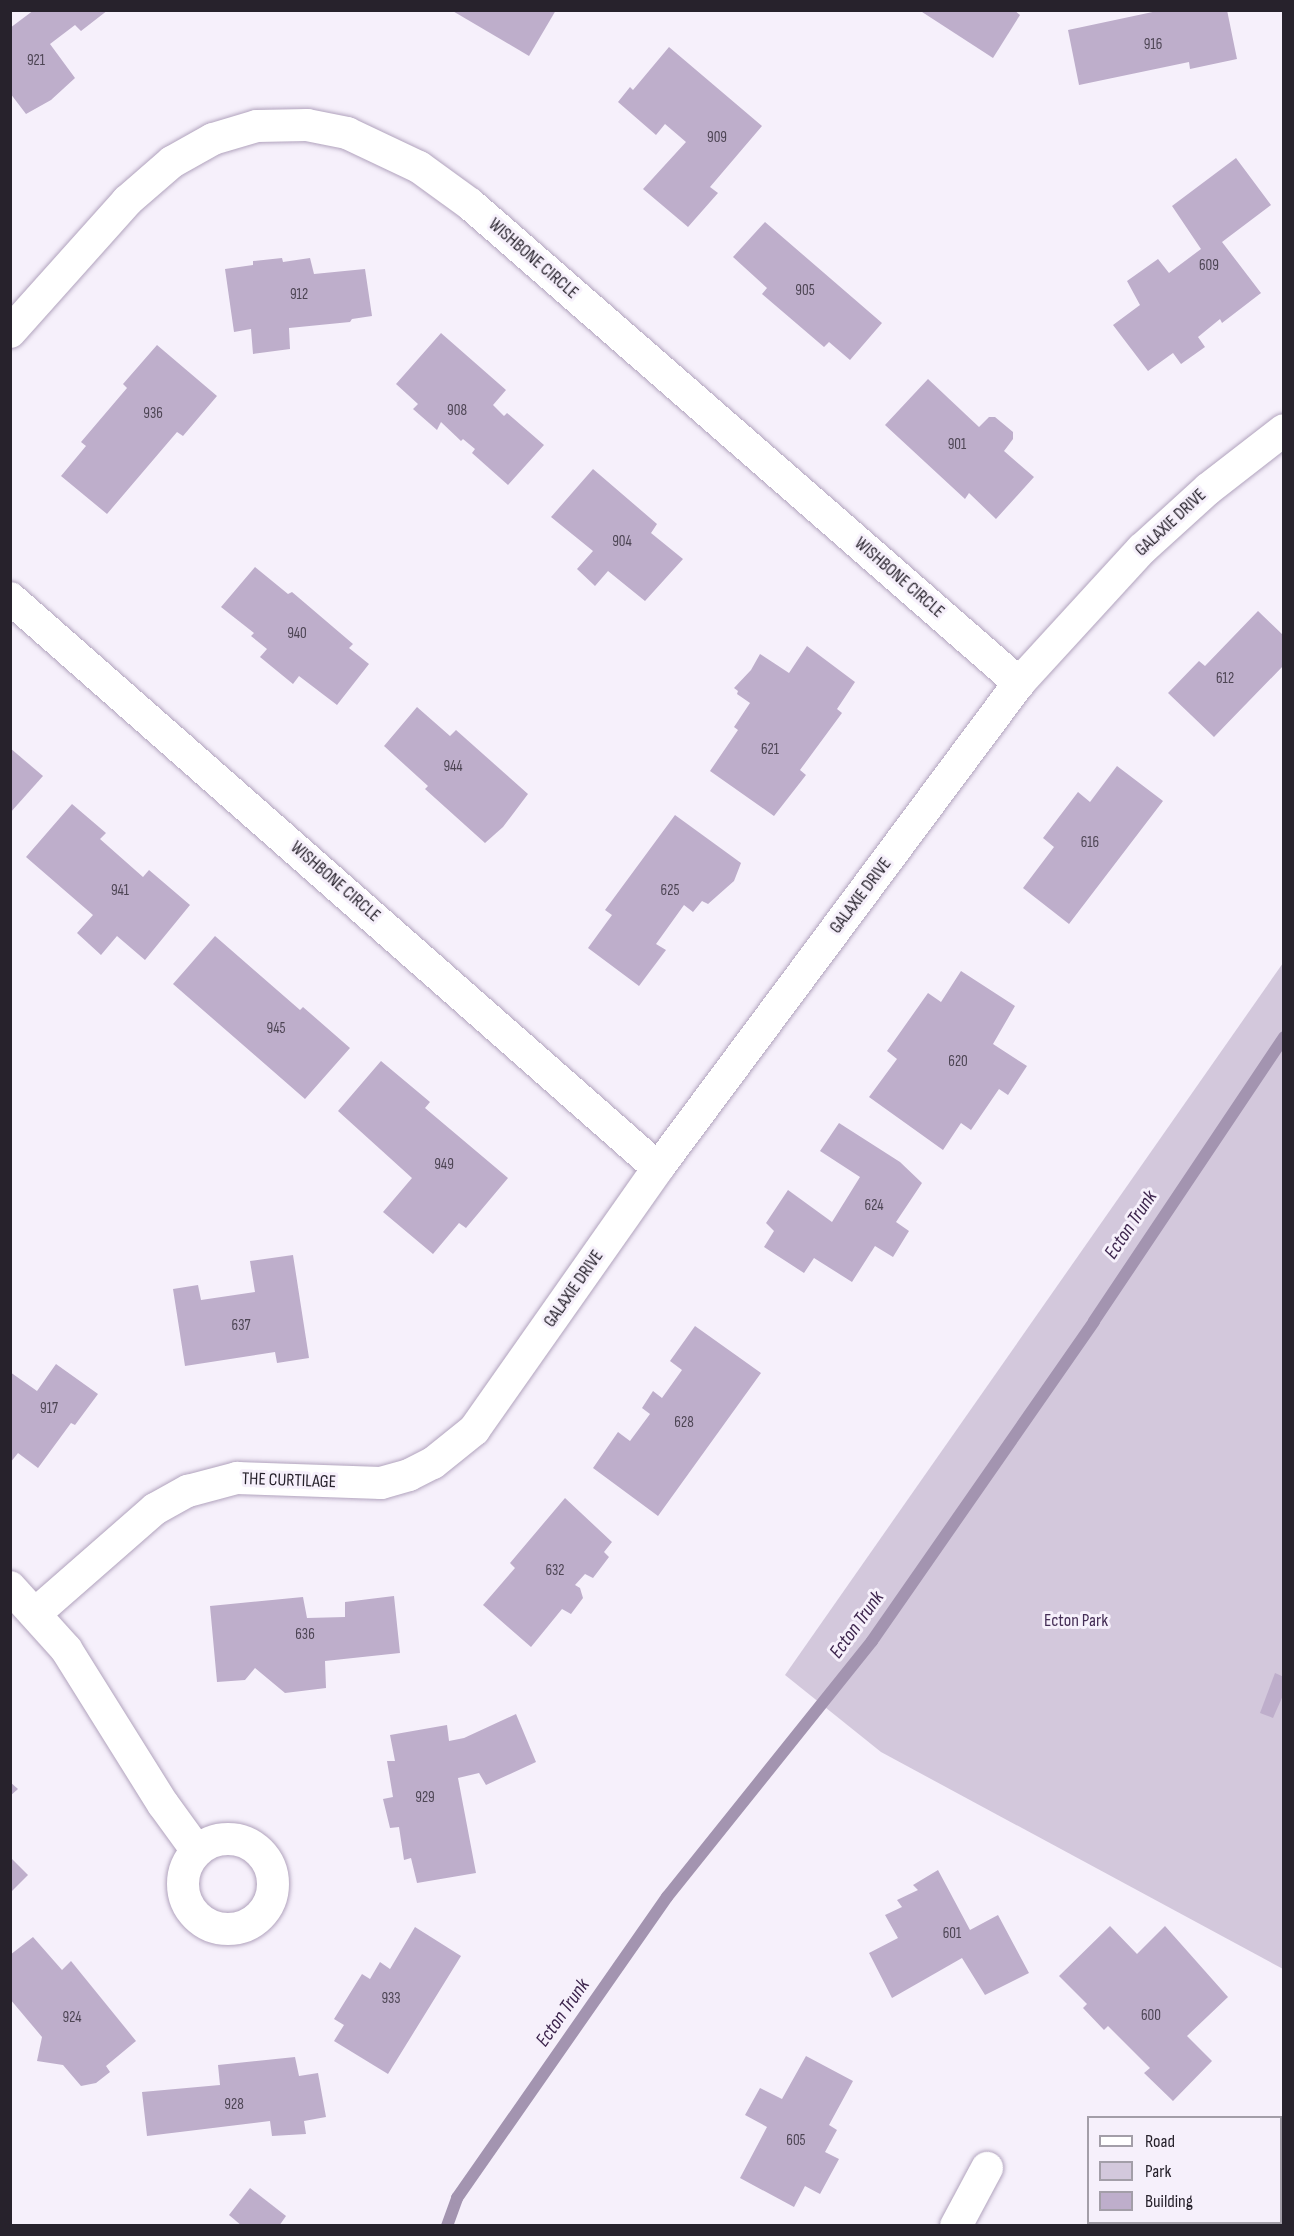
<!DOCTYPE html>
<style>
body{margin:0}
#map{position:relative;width:1294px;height:2236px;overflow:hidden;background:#f6f0fb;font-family:"Sofia Sans Condensed",sans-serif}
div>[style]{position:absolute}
.green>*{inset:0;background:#d3c8dc}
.stream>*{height:12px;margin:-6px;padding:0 6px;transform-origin:6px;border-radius:6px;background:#a394b0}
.building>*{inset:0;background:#beaecb;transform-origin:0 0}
.roads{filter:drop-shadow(0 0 2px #b1a3bd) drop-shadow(0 0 2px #b1a3bd)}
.minor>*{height:32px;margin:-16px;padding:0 16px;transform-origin:16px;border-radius:16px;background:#fff}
.minor>.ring{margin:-16px;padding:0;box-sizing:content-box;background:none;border:32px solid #fff;border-radius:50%}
span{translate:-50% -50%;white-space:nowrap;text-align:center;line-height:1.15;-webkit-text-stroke:6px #f6f0fb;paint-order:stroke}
.number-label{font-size:15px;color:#4d4554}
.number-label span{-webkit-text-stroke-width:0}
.street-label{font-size:18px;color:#27222c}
.park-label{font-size:18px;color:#442d55}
.water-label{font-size:20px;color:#3e264e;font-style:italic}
.frame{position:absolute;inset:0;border:12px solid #27222c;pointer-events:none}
.legend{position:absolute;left:1087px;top:2116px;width:195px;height:108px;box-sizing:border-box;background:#f6f0fb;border:2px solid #a39ea8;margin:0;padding:8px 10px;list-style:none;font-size:18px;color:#27222c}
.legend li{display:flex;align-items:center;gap:12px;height:30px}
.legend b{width:30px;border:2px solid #a39ea8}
</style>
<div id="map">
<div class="green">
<div style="clip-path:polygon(1283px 963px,1283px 1969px,881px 1752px,785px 1675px)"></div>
</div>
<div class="stream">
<div style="left:447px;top:2226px;width:30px;rotate:-70deg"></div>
<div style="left:457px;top:2198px;width:367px;rotate:-55.1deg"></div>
<div style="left:667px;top:1897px;width:328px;rotate:-51.3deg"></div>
<div style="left:872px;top:1641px;width:389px;rotate:-55.2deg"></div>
<div style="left:1094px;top:1321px;width:342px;rotate:-56.2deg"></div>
</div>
<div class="building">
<div style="clip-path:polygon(34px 10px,108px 10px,81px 31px,75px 25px,50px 44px,75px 78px,51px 100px,26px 114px,10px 93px,10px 28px)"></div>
<div style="clip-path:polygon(451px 10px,556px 10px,529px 56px)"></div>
<div style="clip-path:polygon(919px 10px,1014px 10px,1020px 15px,993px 58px)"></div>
<div style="clip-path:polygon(1162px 10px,1227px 10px,1237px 59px,1190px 69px,1189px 62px,1079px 85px,1068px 30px)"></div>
<div style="clip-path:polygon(669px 47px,762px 126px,710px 187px,718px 193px,688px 227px,643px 189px,686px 142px,665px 124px,656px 135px,618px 102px,630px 87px,633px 90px)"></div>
<div style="clip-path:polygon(1236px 158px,1271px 205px,1222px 242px,1261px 293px,1222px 323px,1220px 319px,1198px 337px,1205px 347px,1181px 364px,1173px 353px,1148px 371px,1113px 325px,1140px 305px,1127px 281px,1158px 259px,1169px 273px,1201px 249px,1172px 206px)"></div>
<div style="clip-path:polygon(765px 222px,882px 323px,850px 360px,829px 342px,824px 347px,762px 294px,767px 288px,733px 257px)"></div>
<div style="clip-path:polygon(282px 258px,283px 262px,310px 258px,314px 274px,365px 269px,372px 316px,352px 319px,350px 322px,289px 328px,290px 349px,253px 354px,251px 329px,234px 332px,225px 269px,253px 265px,253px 261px)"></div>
<div style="clip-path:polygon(441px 333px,506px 390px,493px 405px,504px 416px,507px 413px,544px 445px,508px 485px,472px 453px,475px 449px,463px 439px,461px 441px,441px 422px,437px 430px,413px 409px,418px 404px,396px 384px)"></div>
<div style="clip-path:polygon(157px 345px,217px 396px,183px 436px,177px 432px,107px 514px,61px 476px,86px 446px,81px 442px,127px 388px,123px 384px)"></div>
<div style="clip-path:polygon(928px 379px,979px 427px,989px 417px,995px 417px,1013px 432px,1013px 439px,1004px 451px,1034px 477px,996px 519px,969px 493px,965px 499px,885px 425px)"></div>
<div style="clip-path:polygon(593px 469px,657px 524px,651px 533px,683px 559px,645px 601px,608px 571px,595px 586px,577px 569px,593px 551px,551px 517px)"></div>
<div style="clip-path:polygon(255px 567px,288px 594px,292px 592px,353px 644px,349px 648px,369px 664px,337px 705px,299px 676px,293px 684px,260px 657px,267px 649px,251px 636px,254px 633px,221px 607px)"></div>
<div style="clip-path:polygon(1258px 611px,1284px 636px,1284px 665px,1214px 737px,1168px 693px,1199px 661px,1205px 666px)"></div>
<div style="clip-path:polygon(807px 646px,855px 682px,837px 709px,842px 713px,800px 770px,806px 775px,774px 816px,710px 771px,738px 730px,734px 727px,750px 703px,737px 694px,738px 691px,734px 688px,751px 670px,760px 654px,789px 673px)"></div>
<div style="clip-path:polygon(417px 707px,450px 736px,456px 730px,528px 794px,503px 827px,485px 843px,425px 789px,428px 786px,384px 746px)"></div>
<div style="clip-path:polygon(10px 748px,43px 776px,10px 813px)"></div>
<div style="clip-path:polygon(1117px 766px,1163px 801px,1069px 924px,1023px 888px,1054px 847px,1043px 838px,1078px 792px,1090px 802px)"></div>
<div style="clip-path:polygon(72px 804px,106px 833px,100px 839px,143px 877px,149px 870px,190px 905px,145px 960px,117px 936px,101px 955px,77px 933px,93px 915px,26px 857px)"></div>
<div style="clip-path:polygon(675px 815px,741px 863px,734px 881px,708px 904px,702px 901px,693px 912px,684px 905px,656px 944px,666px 950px,639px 986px,588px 948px,612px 915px,605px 910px)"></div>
<div style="clip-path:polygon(215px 936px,300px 1010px,303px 1007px,350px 1048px,305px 1099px,173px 984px)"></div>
<div style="clip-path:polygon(961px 971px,1015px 1006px,993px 1044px,1027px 1066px,1008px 1095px,999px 1089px,971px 1130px,961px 1123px,943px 1150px,869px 1097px,897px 1059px,887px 1051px,928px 993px,941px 1002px)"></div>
<div style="clip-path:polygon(381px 1061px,430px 1102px,425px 1108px,508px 1178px,466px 1228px,459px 1223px,433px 1254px,383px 1212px,412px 1178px,338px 1111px)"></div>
<div style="clip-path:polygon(839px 1123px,900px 1162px,922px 1183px,896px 1222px,909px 1231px,893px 1257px,875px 1246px,852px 1282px,814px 1258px,804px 1273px,764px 1247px,774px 1231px,766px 1223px,788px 1190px,832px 1222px,860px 1177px,820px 1151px)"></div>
<div style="clip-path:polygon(293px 1255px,309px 1358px,277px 1363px,275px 1352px,185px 1366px,173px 1289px,198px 1285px,201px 1300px,255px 1292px,250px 1261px)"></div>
<div style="clip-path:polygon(695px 1326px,761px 1373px,658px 1516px,593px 1468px,618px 1432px,630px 1441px,650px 1414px,642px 1408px,653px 1391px,662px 1398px,682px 1370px,670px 1361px)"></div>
<div style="clip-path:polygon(56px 1364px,98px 1394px,75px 1425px,71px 1423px,38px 1468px,18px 1453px,10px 1463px,10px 1372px,37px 1391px)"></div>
<div style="clip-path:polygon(565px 1498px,612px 1542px,604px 1552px,609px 1557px,593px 1578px,585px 1574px,575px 1585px,580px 1588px,583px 1598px,571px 1614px,562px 1609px,531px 1647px,483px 1605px,515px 1568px,510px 1563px)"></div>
<div style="clip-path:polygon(394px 1596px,400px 1653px,325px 1661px,326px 1688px,285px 1693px,255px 1668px,245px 1680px,217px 1682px,210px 1606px,303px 1597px,307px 1618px,345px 1617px,345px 1602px)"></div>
<div style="clip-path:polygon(1275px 1673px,1284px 1677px,1284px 1693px,1273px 1718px,1260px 1713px)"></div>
<div style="clip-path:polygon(516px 1714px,536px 1762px,486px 1785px,479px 1773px,458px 1778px,476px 1873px,417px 1883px,411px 1858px,404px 1860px,399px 1827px,390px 1828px,383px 1799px,393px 1797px,387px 1761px,395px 1761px,390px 1735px,447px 1725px,449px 1741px,464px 1738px)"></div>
<div style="clip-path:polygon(10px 1782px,18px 1789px,10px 1796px)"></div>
<div style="clip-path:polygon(10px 1857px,28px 1875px,10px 1893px)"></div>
<div style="clip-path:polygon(938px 1870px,970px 1930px,998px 1915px,1029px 1973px,985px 1995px,962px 1958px,892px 1998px,869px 1953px,898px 1938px,885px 1915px,902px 1907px,897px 1900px,918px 1890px,913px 1885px)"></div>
<div style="clip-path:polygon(1110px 1926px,1137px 1954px,1165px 1926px,1228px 1997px,1187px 2036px,1212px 2061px,1173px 2101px,1144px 2073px,1150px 2068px,1108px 2026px,1104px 2030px,1083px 2008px,1087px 2004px,1059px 1976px)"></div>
<div style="clip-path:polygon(415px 1927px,461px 1956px,388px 2074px,334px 2041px,344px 2025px,334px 2019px,362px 1974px,370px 1979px,380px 1962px,390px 1969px)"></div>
<div style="clip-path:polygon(33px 1937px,62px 1970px,71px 1961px,136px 2041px,106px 2066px,110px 2072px,96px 2083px,81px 2086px,63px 2065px,37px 2061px,42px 2037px,10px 1999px,10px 1955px)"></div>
<div style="clip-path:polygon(806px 2056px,853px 2081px,829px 2125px,837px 2130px,825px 2152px,839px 2159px,820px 2194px,805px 2186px,794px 2207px,740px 2178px,767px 2127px,745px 2115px,760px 2088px,782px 2099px)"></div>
<div style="clip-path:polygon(295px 2057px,299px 2076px,318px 2073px,326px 2117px,304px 2121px,306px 2134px,272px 2136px,270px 2121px,147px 2136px,142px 2092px,220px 2085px,218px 2065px)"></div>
<div style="clip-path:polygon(250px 2188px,286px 2216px,279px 2226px,242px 2226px,229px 2215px)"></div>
<div style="left:1163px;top:2222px;width:66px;height:4px"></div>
</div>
<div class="roads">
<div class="minor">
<div style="left:10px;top:332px;width:176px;rotate:-48.2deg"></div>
<div style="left:127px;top:201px;width:60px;rotate:-40.9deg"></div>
<div style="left:172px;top:162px;width:47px;rotate:-29.3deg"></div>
<div style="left:213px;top:139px;width:46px;rotate:-16.5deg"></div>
<div style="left:257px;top:126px;width:50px;rotate:-1.1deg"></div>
<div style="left:307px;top:125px;width:41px;rotate:11.3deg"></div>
<div style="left:347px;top:133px;width:80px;rotate:25.3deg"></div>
<div style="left:419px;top:167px;width:63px;rotate:36deg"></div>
<div style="left:470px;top:204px;width:729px;rotate:41.1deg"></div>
<div style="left:10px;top:598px;width:863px;rotate:41.34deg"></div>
<div style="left:10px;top:1587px;width:84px;rotate:47.9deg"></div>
<div style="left:66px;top:1649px;width:183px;rotate:58deg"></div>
<div style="left:163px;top:1804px;width:58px;rotate:54.1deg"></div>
<div style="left:36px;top:1613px;width:158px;rotate:-41.2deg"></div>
<div style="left:155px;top:1509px;width:38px;rotate:-29deg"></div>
<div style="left:188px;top:1491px;width:51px;rotate:-14.9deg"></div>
<div style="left:237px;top:1478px;width:144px;rotate:2deg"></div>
<div style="left:381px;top:1483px;width:29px;rotate:-16deg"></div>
<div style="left:409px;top:1475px;width:27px;rotate:-27deg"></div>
<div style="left:433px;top:1463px;width:53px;rotate:-38.8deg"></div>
<div style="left:474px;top:1430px;width:320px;rotate:-54.9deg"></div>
<div style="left:658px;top:1168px;width:605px;rotate:-53.34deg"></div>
<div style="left:1019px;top:683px;width:182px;rotate:-47.5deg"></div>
<div style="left:1142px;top:549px;width:89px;rotate:-42.3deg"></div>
<div style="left:1208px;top:489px;width:96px;rotate:-37.8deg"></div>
<div class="ring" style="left:183px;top:1839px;width:58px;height:58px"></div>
<div style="left:956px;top:2226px;width:66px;rotate:-61.9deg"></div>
</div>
</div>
<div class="number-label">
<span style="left:1153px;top:45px">916</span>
<span style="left:36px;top:61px">921</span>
<span style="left:717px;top:138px">909</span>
<span style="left:1209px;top:266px">609</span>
<span style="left:805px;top:291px">905</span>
<span style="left:299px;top:295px">912</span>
<span style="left:457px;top:411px">908</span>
<span style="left:153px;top:414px">936</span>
<span style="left:957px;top:445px">901</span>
<span style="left:622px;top:542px">904</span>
<span style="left:297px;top:634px">940</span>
<span style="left:1225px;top:679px">612</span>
<span style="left:770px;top:750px">621</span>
<span style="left:453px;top:767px">944</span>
<span style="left:1090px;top:843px">616</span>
<span style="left:120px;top:891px">941</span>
<span style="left:670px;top:891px">625</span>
<span style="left:276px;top:1029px">945</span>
<span style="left:958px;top:1062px">620</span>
<span style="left:444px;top:1165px">949</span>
<span style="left:874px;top:1206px">624</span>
<span style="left:241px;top:1326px">637</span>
<span style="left:49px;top:1409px">917</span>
<span style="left:684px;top:1423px">628</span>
<span style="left:555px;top:1571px">632</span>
<span style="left:305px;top:1635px">636</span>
<span style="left:425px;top:1798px">929</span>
<span style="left:952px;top:1934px">601</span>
<span style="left:391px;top:1999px">933</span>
<span style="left:1151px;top:2016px">600</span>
<span style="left:72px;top:2018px">924</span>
<span style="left:234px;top:2105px">928</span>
<span style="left:796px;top:2141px">605</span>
</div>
<div class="street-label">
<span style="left:533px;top:259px;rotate:41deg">WISHBONE CIRCLE</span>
<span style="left:1171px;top:523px;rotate:-43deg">GALAXIE DRIVE</span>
<span style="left:899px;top:578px;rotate:41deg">WISHBONE CIRCLE</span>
<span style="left:335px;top:882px;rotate:41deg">WISHBONE CIRCLE</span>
<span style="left:861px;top:896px;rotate:-53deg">GALAXIE DRIVE</span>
<span style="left:574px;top:1289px;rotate:-55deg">GALAXIE DRIVE</span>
<span style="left:289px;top:1481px;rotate:2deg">THE CURTILAGE</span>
</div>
<div class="park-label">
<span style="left:1076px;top:1621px">Ecton Park</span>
</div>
<div class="water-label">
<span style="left:1131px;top:1225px;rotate:-56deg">Ecton Trunk</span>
<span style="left:857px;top:1625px;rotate:-54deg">Ecton Trunk</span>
<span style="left:563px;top:2013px;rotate:-55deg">Ecton Trunk</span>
</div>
<div class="frame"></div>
<ul class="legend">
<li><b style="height:8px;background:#fff"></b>Road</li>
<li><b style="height:16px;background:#d3c8dc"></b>Park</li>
<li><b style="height:16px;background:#beaecb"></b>Building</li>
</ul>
</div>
